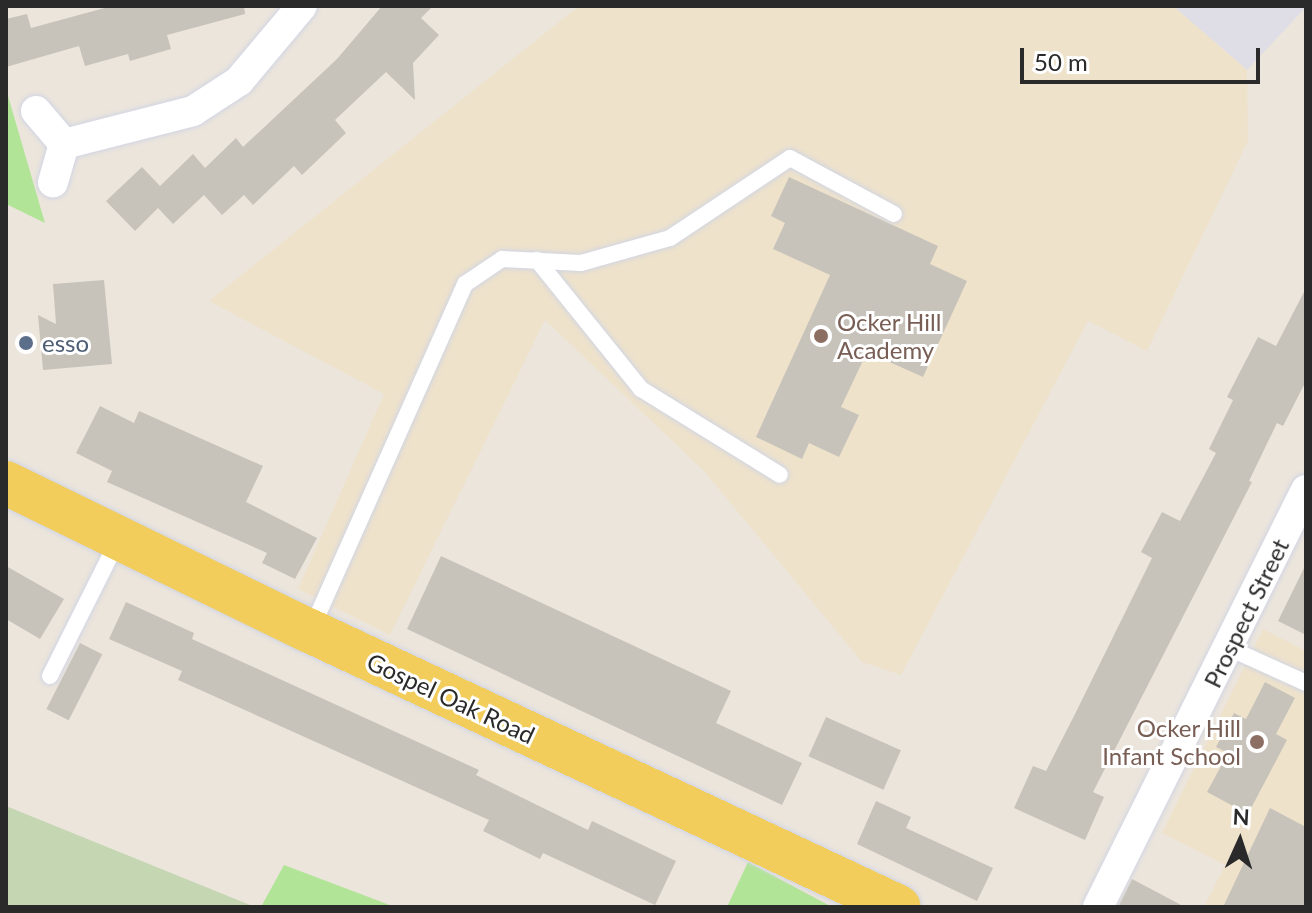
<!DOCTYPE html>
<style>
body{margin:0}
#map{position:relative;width:1312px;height:913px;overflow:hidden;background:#ece5dc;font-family:Lato,sans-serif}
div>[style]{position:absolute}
.industrial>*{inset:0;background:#dfdde5}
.education>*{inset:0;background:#eee2cb}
.green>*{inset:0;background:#b2e498}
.cemetery>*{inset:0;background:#c5d6b3}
.building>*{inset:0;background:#c7c3ba;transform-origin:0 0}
.roads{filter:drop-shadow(0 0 2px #d1d5e3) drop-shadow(0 0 2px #d1d5e3)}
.service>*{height:16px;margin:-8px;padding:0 8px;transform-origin:8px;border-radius:8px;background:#fff}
.minor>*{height:30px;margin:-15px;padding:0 15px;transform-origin:15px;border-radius:15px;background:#fff}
.primary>*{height:44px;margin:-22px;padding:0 22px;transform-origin:22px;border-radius:22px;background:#f2cd5b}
.dots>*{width:22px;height:22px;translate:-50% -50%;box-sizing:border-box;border:4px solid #fff;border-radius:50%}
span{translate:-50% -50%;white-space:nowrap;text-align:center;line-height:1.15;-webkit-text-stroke:6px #fff;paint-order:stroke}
.education-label{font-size:24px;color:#785e54}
.left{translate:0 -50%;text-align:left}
.right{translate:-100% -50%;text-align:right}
.service-label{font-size:24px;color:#4e5e75}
.street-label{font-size:24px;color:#2a2a2a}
.frame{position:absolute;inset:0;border:8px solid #2a2a2a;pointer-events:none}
.north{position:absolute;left:1200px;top:801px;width:80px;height:80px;-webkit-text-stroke:6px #fff;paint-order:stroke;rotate:3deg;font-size:22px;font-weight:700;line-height:32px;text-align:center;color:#2a2a2a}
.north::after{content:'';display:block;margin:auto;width:28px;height:36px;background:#2a2a2a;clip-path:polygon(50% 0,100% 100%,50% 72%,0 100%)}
.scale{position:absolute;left:1020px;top:48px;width:240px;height:36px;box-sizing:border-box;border:4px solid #2a2a2a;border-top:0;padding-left:10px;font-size:24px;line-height:28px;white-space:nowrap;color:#2a2a2a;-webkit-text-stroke:6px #fff;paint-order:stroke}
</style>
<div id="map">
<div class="industrial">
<div style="clip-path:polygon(1173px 6px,1306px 6px,1306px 7px,1247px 70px)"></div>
</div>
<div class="education">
<div style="clip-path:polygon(579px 6px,1173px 6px,1247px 70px,1248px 141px,1147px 351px,1088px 321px,901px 675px,862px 662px,704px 471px,545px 320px,390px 635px,298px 589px,384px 394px,209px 301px)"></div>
<div style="clip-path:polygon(1263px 629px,1306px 651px,1306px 907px,1204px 907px,1225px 865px,1162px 833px)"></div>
</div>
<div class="green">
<div style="clip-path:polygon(6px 89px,45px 223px,6px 204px)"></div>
<div style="clip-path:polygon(748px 862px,832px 907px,727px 907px)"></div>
<div style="clip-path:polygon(284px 865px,395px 907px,261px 907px)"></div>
</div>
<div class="cemetery">
<div style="clip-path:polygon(6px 806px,255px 907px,6px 907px)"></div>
</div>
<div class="building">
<div style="clip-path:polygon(112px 6px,244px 6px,245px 14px,167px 35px,171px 49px,130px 61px,128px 54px,85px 66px,79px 46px,6px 67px,6px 19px,27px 14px,31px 28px)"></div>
<div style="clip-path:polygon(382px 6px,433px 6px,421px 18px,439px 35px,413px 63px,415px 100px,386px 72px,335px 120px,346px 133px,302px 175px,294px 166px,253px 205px,244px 195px,222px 215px,204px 195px,173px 224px,158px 208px,135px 231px,106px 201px,142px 167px,160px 186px,193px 154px,205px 168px,236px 138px,243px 147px,337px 59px)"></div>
<div style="clip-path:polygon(789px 177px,938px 246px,930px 264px,967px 281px,923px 377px,867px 352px,841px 407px,859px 415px,839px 457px,809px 443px,802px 459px,756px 437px,830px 275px,773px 249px,785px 223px,771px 216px)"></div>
<div style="clip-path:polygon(104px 280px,112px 364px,43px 370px,38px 315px,56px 324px,53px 284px)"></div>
<div style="clip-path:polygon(1306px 288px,1306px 381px,1283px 426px,1277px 423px,1249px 481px,1252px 482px,1093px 792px,1104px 797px,1085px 840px,1014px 808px,1033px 766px,1046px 771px,1076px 712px,1152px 558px,1141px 552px,1162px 512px,1180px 521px,1216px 453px,1209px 449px,1233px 400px,1227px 397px,1258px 337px,1276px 346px)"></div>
<div style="clip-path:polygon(100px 406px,134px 423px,139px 411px,263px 466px,246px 502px,317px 538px,295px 579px,262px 563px,267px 553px,107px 482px,112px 471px,76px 453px)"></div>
<div style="clip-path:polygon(441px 556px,731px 691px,716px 723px,802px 763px,782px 805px,407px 629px)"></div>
<div style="clip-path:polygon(1306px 564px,1306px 635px,1278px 621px)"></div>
<div style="clip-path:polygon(6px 566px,64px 599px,40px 639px,6px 619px)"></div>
<div style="clip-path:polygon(126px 602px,194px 633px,192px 639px,479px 770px,476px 775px,588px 830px,592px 821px,676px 861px,655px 905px,543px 853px,540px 859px,483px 831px,489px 820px,178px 680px,182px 671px,109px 639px)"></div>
<div style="left:80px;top:643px;width:25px;height:74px;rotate:27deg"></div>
<div style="clip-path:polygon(1265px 682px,1295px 698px,1276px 734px,1287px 740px,1248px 814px,1207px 792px,1228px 753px,1216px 747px,1234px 713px,1246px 719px)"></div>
<div style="left:826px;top:717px;width:82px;height:43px;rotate:24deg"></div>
<div style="clip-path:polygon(876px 801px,911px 817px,906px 828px,993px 868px,977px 901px,857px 844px)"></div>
<div style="clip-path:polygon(1270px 808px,1306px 827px,1306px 907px,1223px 907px)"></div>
<div style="clip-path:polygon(1132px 879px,1185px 907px,1118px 907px)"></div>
</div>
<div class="roads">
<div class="service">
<div style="left:537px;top:260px;width:166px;rotate:51.1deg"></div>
<div style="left:641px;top:389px;width:163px;rotate:31.7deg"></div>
<div style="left:311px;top:630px;width:379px;rotate:-66deg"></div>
<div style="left:465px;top:284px;width:45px;rotate:-34deg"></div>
<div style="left:502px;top:259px;width:79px;rotate:2.9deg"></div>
<div style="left:581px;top:263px;width:92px;rotate:-15.7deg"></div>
<div style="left:670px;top:238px;width:144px;rotate:-33.7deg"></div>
<div style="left:790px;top:158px;width:118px;rotate:28.3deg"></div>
<div style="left:1229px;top:648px;width:85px;rotate:24.4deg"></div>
<div style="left:50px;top:676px;width:152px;rotate:-63.4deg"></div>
</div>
<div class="minor">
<div style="left:36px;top:111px;width:43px;rotate:49.7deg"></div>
<div style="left:64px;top:144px;width:40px;rotate:106deg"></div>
<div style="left:64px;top:144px;width:133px;rotate:-14.3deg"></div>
<div style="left:193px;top:111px;width:55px;rotate:-33.1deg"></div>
<div style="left:239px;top:81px;width:98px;rotate:-50deg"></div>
<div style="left:1098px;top:907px;width:466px;rotate:-63.5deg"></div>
</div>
<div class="primary">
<div style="left:6px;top:483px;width:338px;rotate:26deg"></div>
<div style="left:310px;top:631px;width:650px;rotate:25.11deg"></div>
</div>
</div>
<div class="dots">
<div style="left:821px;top:336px;background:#8d6e63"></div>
<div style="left:26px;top:343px;background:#5c6f8a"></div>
<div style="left:1257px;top:742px;background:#8d6e63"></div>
</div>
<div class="education-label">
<span class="left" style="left:837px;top:336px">Ocker Hill<br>Academy</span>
<span class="right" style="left:1241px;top:742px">Ocker Hill<br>Infant School</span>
</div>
<div class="service-label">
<span class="left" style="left:42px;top:343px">esso</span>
</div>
<div class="street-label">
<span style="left:1246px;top:613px;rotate:-64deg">Prospect Street</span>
<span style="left:451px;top:698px;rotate:25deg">Gospel Oak Road</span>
</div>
<div class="frame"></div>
<div class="north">N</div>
<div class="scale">50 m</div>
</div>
